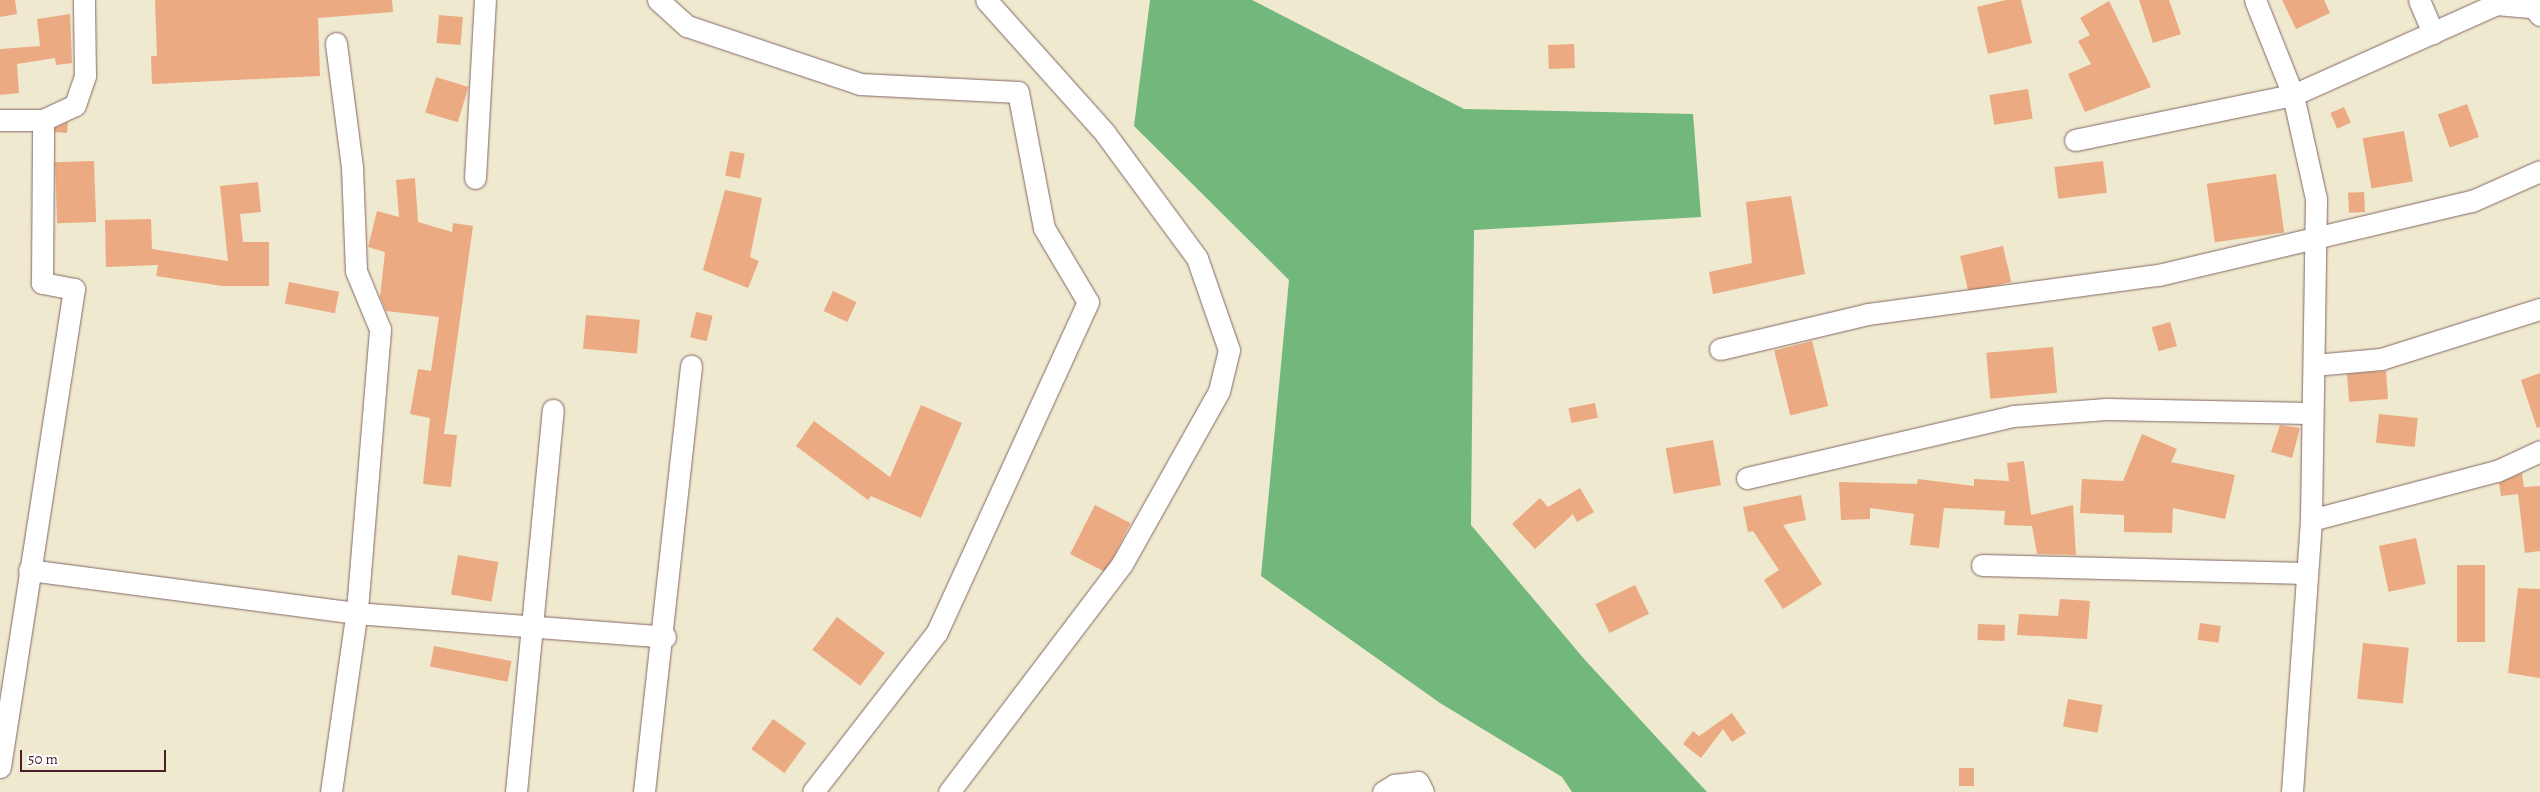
<!DOCTYPE html>
<style>
body{margin:0}
#map{position:relative;width:2540px;height:792px;overflow:hidden;background:#efe9cf;font-family:Alegreya,serif}
div>[style]{position:absolute}
.forest>*{inset:0;background:#72b87c}
.building>*{inset:0;background:#ebaa82;transform-origin:0 0}
.roads{filter:drop-shadow(0 0 1px #846664) drop-shadow(0 0 1px #846664)}
.minor>*{height:21px;margin:-10.5px;padding:0 10.5px;transform-origin:10.5px;border-radius:10.5px;background:#fff}
span{translate:-50% -50%;white-space:nowrap;text-align:center;line-height:1.15;-webkit-text-stroke:5px #fff;paint-order:stroke}
.scale{position:absolute;left:20px;top:750px;width:146px;height:22px;box-sizing:border-box;border:2px solid #4a1f2b;border-top:0;padding-left:6px;font-size:15px;line-height:18px;white-space:nowrap;color:#4a1f2b;-webkit-text-stroke:4px #fff;paint-order:stroke}
</style>
<div id="map">
<div class="forest">
<div style="clip-path:polygon(1150px 0,1252px 0,1464px 109px,1693px 114px,1701px 217px,1474px 230px,1471px 525px,1585px 660px,1707px 792px,1572px 792px,1562px 777px,1440px 703px,1261px 576px,1289px 280px,1134px 126px)"></div>
</div>
<div class="building">
<div style="clip-path:polygon(0 0,15px 0,17px 14px,0 17px)"></div>
<div style="clip-path:polygon(155px 0,392px 0,393px 12px,318px 18px,320px 76px,152px 84px,151px 56px,157px 56px)"></div>
<div style="clip-path:polygon(2006px 0,2021px 0,2032px 43px,1988px 54px,1977px 7px)"></div>
<div style="clip-path:polygon(2139px 0,2169px 0,2181px 34px,2153px 43px)"></div>
<div style="clip-path:polygon(2282px 0,2324px 0,2330px 13px,2296px 29px)"></div>
<div style="clip-path:polygon(2109px 1px,2151px 87px,2085px 112px,2068px 74px,2091px 64px,2078px 41px,2090px 35px,2080px 18px)"></div>
<div style="clip-path:polygon(70px 14px,72px 63px,56px 65px,55px 58px,17px 64px,19px 93px,0 95px,0 49px,40px 46px,37px 19px)"></div>
<div style="left:439px;top:15px;width:24px;height:28px;rotate:5deg"></div>
<div style="left:1574px;top:44px;width:24px;height:26px;rotate:88deg"></div>
<div style="left:436px;top:77px;width:34px;height:37px;rotate:17deg"></div>
<div style="left:2028px;top:89px;width:30px;height:39px;rotate:81deg"></div>
<div style="left:2467px;top:104px;width:35px;height:31px;rotate:70deg"></div>
<div style="left:2344px;top:107px;width:17px;height:15px;rotate:66deg"></div>
<div style="clip-path:polygon(68px 122px,67px 133px,55px 132px,55px 128px)"></div>
<div style="left:2404px;top:131px;width:51px;height:42px;rotate:80deg"></div>
<div style="left:730px;top:151px;width:15px;height:25px;rotate:11deg"></div>
<div style="left:94px;top:161px;width:61px;height:39px;rotate:88deg"></div>
<div style="left:2103px;top:161px;width:32px;height:49px;rotate:83deg"></div>
<div style="left:2276px;top:174px;width:59px;height:70px;rotate:82deg"></div>
<div style="clip-path:polygon(415px 178px,418px 222px,452px 232px,453px 223px,473px 226px,444px 434px,457px 435px,451px 487px,423px 484px,430px 418px,410px 414px,418px 369px,431px 371px,439px 317px,386px 311px,380px 297px,385px 252px,368px 247px,377px 211px,399px 217px,396px 180px)"></div>
<div style="clip-path:polygon(258px 182px,261px 212px,240px 214px,243px 242px,269px 242px,269px 286px,222px 286px,156px 276px,158px 265px,106px 267px,105px 220px,151px 219px,152px 249px,228px 261px,220px 186px)"></div>
<div style="clip-path:polygon(725px 190px,762px 198px,750px 257px,759px 261px,748px 288px,703px 270px)"></div>
<div style="left:2364px;top:192px;width:20px;height:16px;rotate:87deg"></div>
<div style="clip-path:polygon(1791px 196px,1805px 274px,1713px 294px,1709px 272px,1752px 263px,1746px 202px)"></div>
<div style="left:2003px;top:246px;width:37px;height:44px;rotate:77deg"></div>
<div style="left:289px;top:282px;width:51px;height:22px;rotate:11deg"></div>
<div style="left:833px;top:291px;width:26px;height:22px;rotate:25deg"></div>
<div style="left:696px;top:312px;width:17px;height:26px;rotate:13deg"></div>
<div style="left:586px;top:315px;width:54px;height:34px;rotate:5deg"></div>
<div style="left:2170px;top:322px;width:25px;height:19px;rotate:74deg"></div>
<div style="left:1812px;top:341px;width:67px;height:39px;rotate:76deg"></div>
<div style="left:2053px;top:347px;width:46px;height:67px;rotate:85deg"></div>
<div style="left:2386px;top:371px;width:28px;height:39px;rotate:86deg"></div>
<div style="clip-path:polygon(2540px 373px,2540px 427px,2537px 428px,2521px 380px)"></div>
<div style="left:1595px;top:403px;width:15px;height:27px;rotate:79deg"></div>
<div style="clip-path:polygon(921px 405px,962px 423px,921px 518px,871px 496px,868px 500px,796px 446px,814px 421px,890px 477px)"></div>
<div style="left:2379px;top:414px;width:39px;height:29px;rotate:6deg"></div>
<div style="clip-path:polygon(2280px 425px,2300px 428px,2292px 458px,2271px 452px)"></div>
<div style="clip-path:polygon(2142px 434px,2177px 449px,2171px 462px,2235px 475px,2225px 519px,2173px 508px,2172px 533px,2124px 532px,2124px 515px,2080px 513px,2082px 479px,2123px 481px)"></div>
<div style="left:1713px;top:440px;width:46px;height:48px;rotate:80deg"></div>
<div style="clip-path:polygon(2024px 461px,2031px 515px,2073px 505px,2076px 555px,2037px 554px,2032px 526px,2004px 525px,2005px 511px,1944px 508px,1939px 548px,1910px 545px,1914px 514px,1870px 508px,1870px 519px,1841px 520px,1839px 482px,1917px 484px,1918px 479px,1974px 486px,1974px 479px,2009px 481px,2007px 463px)"></div>
<div style="clip-path:polygon(2522px 473px,2524px 487px,2540px 486px,2540px 551px,2525px 553px,2518px 494px,2501px 496px,2499px 483px)"></div>
<div style="clip-path:polygon(1580px 488px,1594px 512px,1577px 522px,1573px 514px,1535px 549px,1512px 524px,1540px 498px,1548px 507px)"></div>
<div style="clip-path:polygon(1801px 495px,1806px 520px,1783px 525px,1822px 584px,1783px 609px,1764px 580px,1779px 570px,1753px 531px,1748px 532px,1743px 507px)"></div>
<div style="left:1095px;top:505px;width:40px;height:55px;rotate:27deg"></div>
<div style="left:2416px;top:538px;width:47px;height:38px;rotate:78deg"></div>
<div style="left:458px;top:555px;width:41px;height:40px;rotate:10deg"></div>
<div style="left:2457px;top:565px;width:28px;height:77px"></div>
<div style="left:1635px;top:585px;width:32px;height:44px;rotate:64deg"></div>
<div style="clip-path:polygon(2518px 588px,2540px 589px,2540px 678px,2508px 673px)"></div>
<div style="clip-path:polygon(2060px 599px,2090px 601px,2087px 639px,2017px 635px,2019px 614px,2058px 616px)"></div>
<div style="left:837px;top:617px;width:60px;height:41px;rotate:37deg"></div>
<div style="left:2200px;top:623px;width:21px;height:17px;rotate:8deg"></div>
<div style="left:1978px;top:624px;width:27px;height:16px;rotate:2deg"></div>
<div style="left:2363px;top:643px;width:46px;height:56px;rotate:6deg"></div>
<div style="left:434px;top:646px;width:79px;height:21px;rotate:11deg"></div>
<div style="left:2068px;top:699px;width:35px;height:28px;rotate:10deg"></div>
<div style="clip-path:polygon(1732px 713px,1746px 733px,1732px 742px,1723px 729px,1701px 758px,1683px 744px,1693px 731px,1699px 736px)"></div>
<div style="left:773px;top:719px;width:41px;height:37px;rotate:36deg"></div>
<div style="left:1959px;top:768px;width:15px;height:18px"></div>
</div>
<div class="roads">
<div class="minor">
<div style="left:658px;top:0;width:39px;rotate:42deg"></div>
<div style="left:687px;top:26px;width:182px;rotate:18.5deg"></div>
<div style="left:860px;top:84px;width:158px;rotate:2.9deg"></div>
<div style="left:1018px;top:92px;width:138px;rotate:79.2deg"></div>
<div style="left:1044px;top:228px;width:86px;rotate:59.3deg"></div>
<div style="left:1088px;top:302px;width:363px;rotate:114.6deg"></div>
<div style="left:937px;top:632px;width:202px;rotate:127.8deg"></div>
<div style="left:2255px;top:0;width:102px;rotate:68.2deg"></div>
<div style="left:2293px;top:95px;width:107px;rotate:77.5deg"></div>
<div style="left:2316px;top:199px;width:321px;rotate:90.9deg"></div>
<div style="left:2311px;top:520px;width:273px;rotate:94deg"></div>
<div style="left:2419px;top:0;width:36px;rotate:67deg"></div>
<div style="left:0;top:120px;width:43px"></div>
<div style="left:43px;top:120px;width:35px;rotate:-25deg"></div>
<div style="left:75px;top:105px;width:31px;rotate:-71deg"></div>
<div style="left:85px;top:76px;width:76px;rotate:-90.8deg"></div>
<div style="left:2075px;top:140px;width:223px;rotate:-11.7deg"></div>
<div style="left:2293px;top:95px;width:222px;rotate:-24.1deg"></div>
<div style="left:2496px;top:4px;width:37px;rotate:5deg"></div>
<div style="left:2533px;top:7px;width:11px;rotate:49deg"></div>
<div style="left:475px;top:178px;width:178px;rotate:-86.8deg"></div>
<div style="left:1720px;top:349px;width:152px;rotate:-13.3deg"></div>
<div style="left:1868px;top:314px;width:293px;rotate:-7.7deg"></div>
<div style="left:2158px;top:275px;width:323px;rotate:-13.3deg"></div>
<div style="left:2472px;top:201px;width:74px;rotate:-23.8deg"></div>
<div style="left:2314px;top:365px;width:67px;rotate:-5.1deg"></div>
<div style="left:2381px;top:359px;width:167px;rotate:-17.5deg"></div>
<div style="left:1747px;top:478px;width:273px;rotate:-13.1deg"></div>
<div style="left:2013px;top:416px;width:93px;rotate:-4.3deg"></div>
<div style="left:2106px;top:409px;width:205px;rotate:1.1deg"></div>
<div style="left:2311px;top:520px;width:192px;rotate:-14.8deg"></div>
<div style="left:2497px;top:471px;width:47px;rotate:-24.9deg"></div>
<div style="left:1982px;top:565px;width:324px;rotate:1.4deg"></div>
<div style="left:29px;top:570px;width:330px;rotate:7.5deg"></div>
<div style="left:356px;top:613px;width:310px;rotate:4.4deg"></div>
<div style="left:0;top:767px;width:484px;rotate:-81.2deg"></div>
<div style="left:74px;top:289px;width:33px;rotate:-169deg"></div>
<div style="left:42px;top:283px;width:163px;rotate:-89.6deg"></div>
<div style="left:331px;top:792px;width:184px;rotate:-81.9deg"></div>
<div style="left:357px;top:610px;width:282px;rotate:-85.3deg"></div>
<div style="left:380px;top:329px;width:63px;rotate:-112.5deg"></div>
<div style="left:356px;top:271px;width:104px;rotate:-92.2deg"></div>
<div style="left:352px;top:167px;width:125px;rotate:-97.4deg"></div>
<div style="left:516px;top:792px;width:384px;rotate:-84.5deg"></div>
<div style="left:644px;top:792px;width:429px;rotate:-83.7deg"></div>
<div style="left:949px;top:792px;width:286px;rotate:-52.8deg"></div>
<div style="left:1122px;top:564px;width:198px;rotate:-60.7deg"></div>
<div style="left:1219px;top:391px;width:42px;rotate:-76.3deg"></div>
<div style="left:1229px;top:350px;width:97px;rotate:-109.2deg"></div>
<div style="left:1197px;top:258px;width:155px;rotate:-126.4deg"></div>
<div style="left:1105px;top:133px;width:178px;rotate:-131.8deg"></div>
<div style="left:1383px;top:792px;width:13px;rotate:-32deg"></div>
<div style="left:1394px;top:785px;width:24px;rotate:-7deg"></div>
<div style="left:1418px;top:782px;width:11px;rotate:63deg"></div>
</div>
</div>
<div class="scale">50 m</div>
</div>
